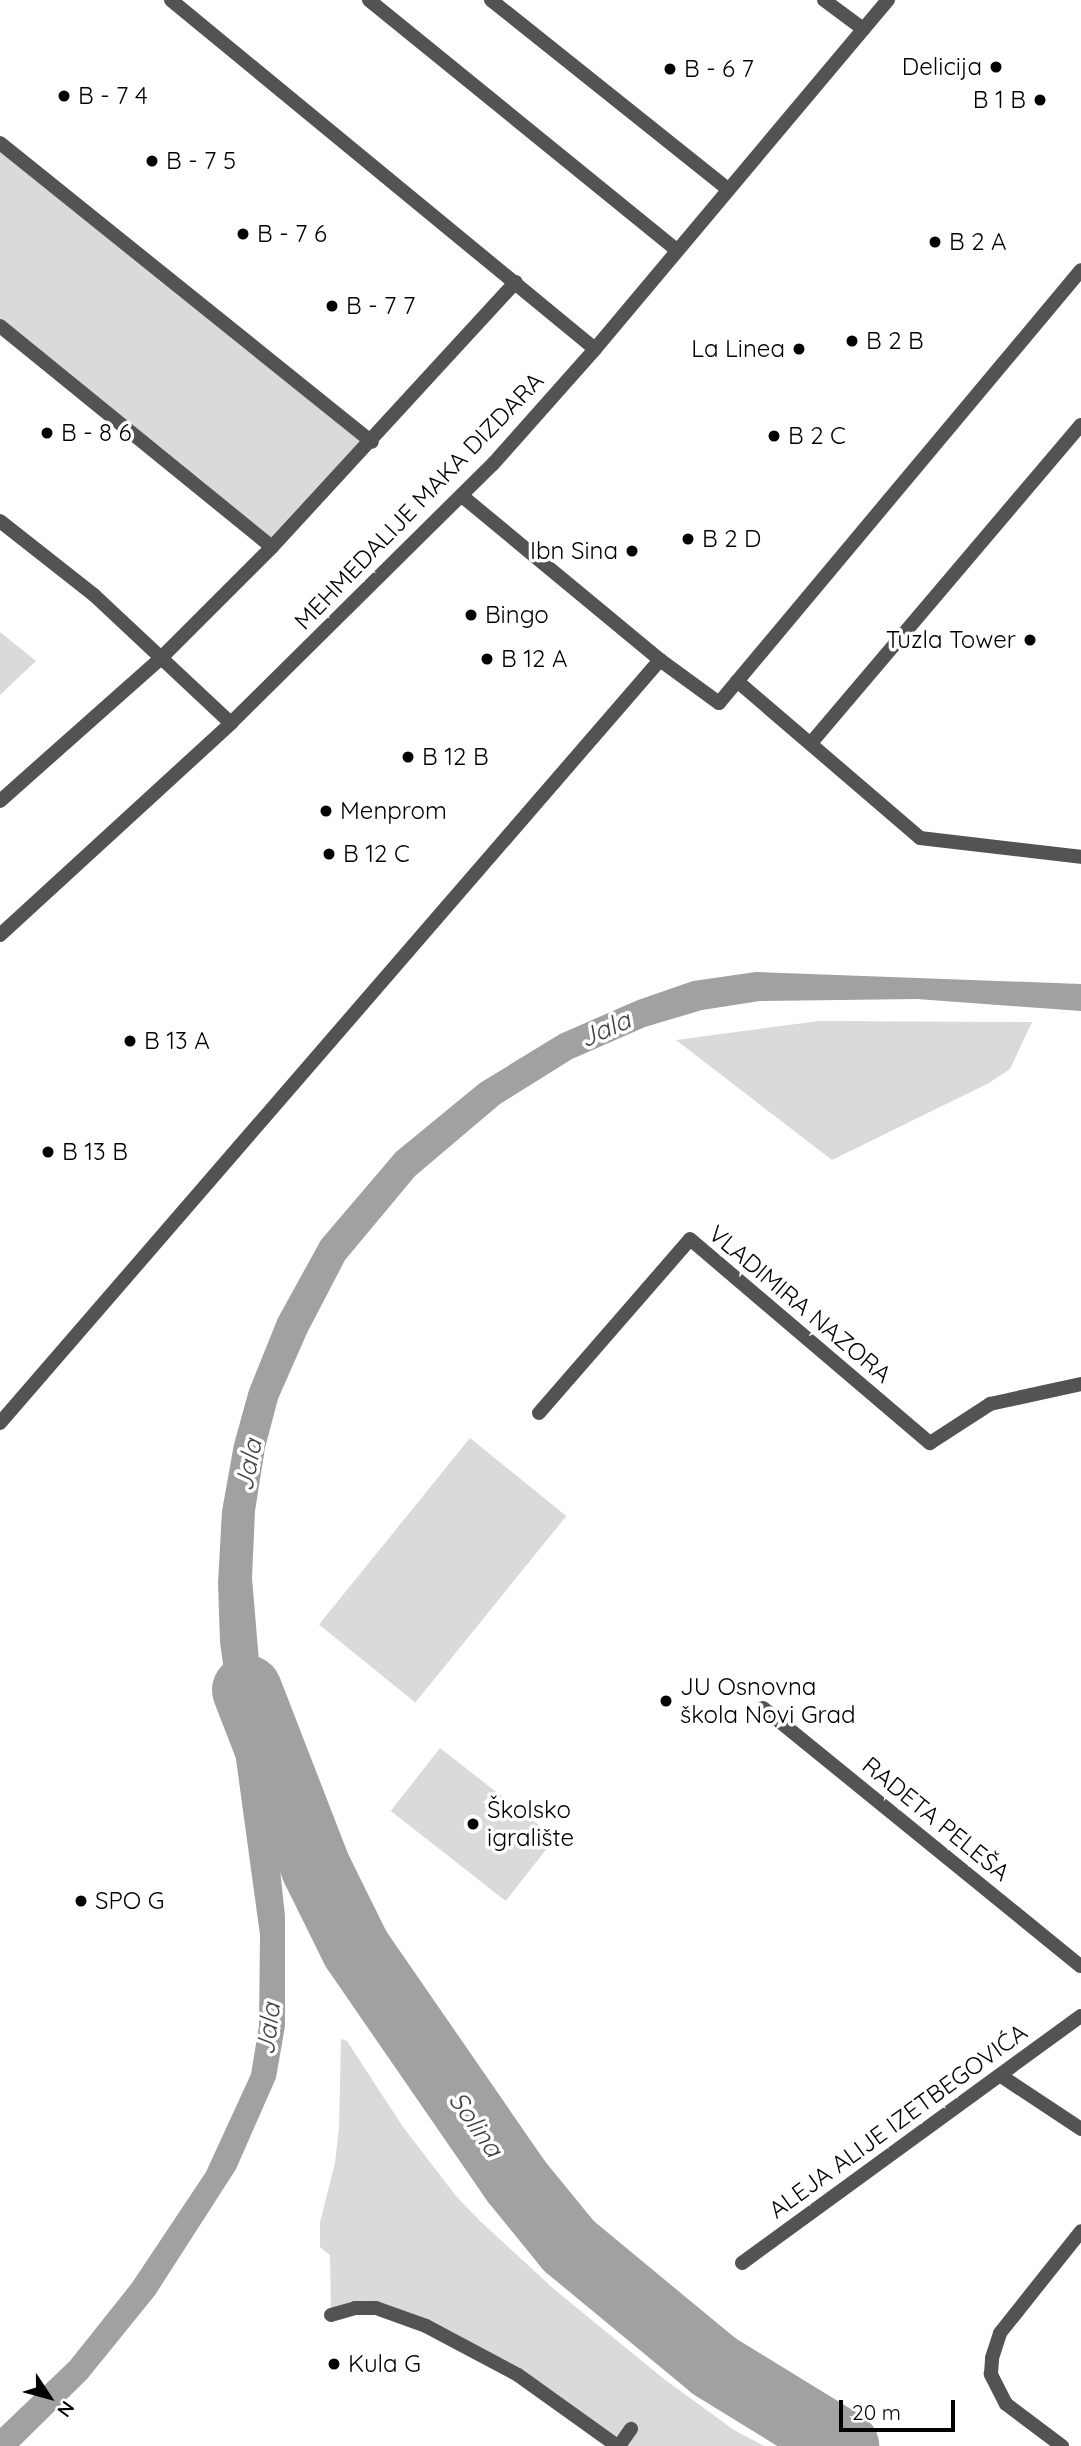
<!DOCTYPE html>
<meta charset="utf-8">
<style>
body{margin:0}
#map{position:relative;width:1081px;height:2446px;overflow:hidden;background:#fff;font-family:Quicksand,sans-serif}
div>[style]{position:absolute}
.green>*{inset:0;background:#dadada;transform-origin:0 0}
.water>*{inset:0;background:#a1a1a1}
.river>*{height:70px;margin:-35px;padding:0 35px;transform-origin:35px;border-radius:35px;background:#a1a1a1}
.service>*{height:14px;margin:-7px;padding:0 7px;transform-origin:7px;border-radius:7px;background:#535353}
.pedestrian>*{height:14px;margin:-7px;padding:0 7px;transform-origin:7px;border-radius:7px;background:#535353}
.minor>*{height:14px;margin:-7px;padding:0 7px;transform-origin:7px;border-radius:7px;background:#535353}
.dots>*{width:19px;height:19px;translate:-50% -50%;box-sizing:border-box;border:4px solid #fff;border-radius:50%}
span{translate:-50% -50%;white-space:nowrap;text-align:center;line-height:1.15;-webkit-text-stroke:7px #fff;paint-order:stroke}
.poi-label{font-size:24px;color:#000}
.right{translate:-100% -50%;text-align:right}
.left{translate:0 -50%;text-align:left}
.street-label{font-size:24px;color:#000}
.water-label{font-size:26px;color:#424242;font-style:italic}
.north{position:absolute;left:14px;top:2362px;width:70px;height:70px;-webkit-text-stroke:5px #fff;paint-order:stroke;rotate:126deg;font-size:19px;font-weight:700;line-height:28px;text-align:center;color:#000}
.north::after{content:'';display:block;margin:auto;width:24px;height:32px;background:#000;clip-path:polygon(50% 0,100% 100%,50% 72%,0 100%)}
.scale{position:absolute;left:839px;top:2400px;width:116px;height:32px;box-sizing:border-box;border:4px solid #000;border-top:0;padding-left:9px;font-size:21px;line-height:24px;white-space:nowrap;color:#000;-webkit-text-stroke:5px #fff;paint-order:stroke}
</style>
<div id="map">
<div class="green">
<div style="clip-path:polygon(0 143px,372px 442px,272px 547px,0 326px)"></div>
<div style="clip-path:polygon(0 632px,36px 661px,0 695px)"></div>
<div style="clip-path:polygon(819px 1021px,1032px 1022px,1010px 1069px,989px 1083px,832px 1160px,676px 1040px)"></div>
<div style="left:470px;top:1438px;width:124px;height:240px;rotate:39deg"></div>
<div style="left:440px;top:1748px;width:146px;height:80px;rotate:38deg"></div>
<div style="clip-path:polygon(341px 2039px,347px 2041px,403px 2127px,456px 2196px,480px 2221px,555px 2290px,664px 2379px,734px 2430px,764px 2446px,617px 2446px,518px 2375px,376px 2308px,331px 2315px,330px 2255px,320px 2247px,320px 2222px,335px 2163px,339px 2127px)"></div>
</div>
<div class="water">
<div style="clip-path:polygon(756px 972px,1081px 984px,1081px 1011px,917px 999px,760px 1001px,702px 1010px,645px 1027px,572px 1059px,500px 1104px,415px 1176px,345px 1260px,307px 1333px,278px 1399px,265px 1448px,255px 1511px,252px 1578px,261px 1685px,247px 1690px,272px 1794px,285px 1916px,285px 2026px,276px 2078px,236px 2169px,155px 2295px,87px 2379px,19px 2446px,0 2446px,0 2428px,70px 2361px,132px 2283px,206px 2172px,251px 2074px,259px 2026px,260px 1935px,220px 1642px,218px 1583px,222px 1511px,234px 1444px,249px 1390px,278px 1318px,321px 1240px,396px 1152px,480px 1083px,560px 1034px,638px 1000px,693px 981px)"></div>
</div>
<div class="river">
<div style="left:247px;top:1690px;width:191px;rotate:68.8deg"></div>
<div style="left:316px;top:1868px;width:90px;rotate:63.7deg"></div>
<div style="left:356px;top:1949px;width:282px;rotate:55.4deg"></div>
<div style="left:516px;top:2181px;width:84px;rotate:50.8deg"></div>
<div style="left:569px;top:2246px;width:188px;rotate:39.6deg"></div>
<div style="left:714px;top:2366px;width:153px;rotate:31.6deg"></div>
</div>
<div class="service">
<div style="left:171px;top:0;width:549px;rotate:39.46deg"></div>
<div style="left:369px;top:0;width:397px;rotate:39.1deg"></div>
<div style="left:491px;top:0;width:303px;rotate:38.6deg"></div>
<div style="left:824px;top:0;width:49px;rotate:36.6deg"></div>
<div style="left:0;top:143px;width:477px;rotate:38.8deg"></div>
<div style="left:0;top:326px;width:350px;rotate:39.1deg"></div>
<div style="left:462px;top:496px;width:257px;rotate:39.6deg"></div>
<div style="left:660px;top:660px;width:73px;rotate:36.1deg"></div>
<div style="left:719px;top:703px;width:564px;rotate:-50.1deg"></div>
<div style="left:0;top:521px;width:120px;rotate:38.2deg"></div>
<div style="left:94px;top:595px;width:187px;rotate:43.1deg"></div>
<div style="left:737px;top:681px;width:241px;rotate:40.6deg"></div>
<div style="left:920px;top:838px;width:162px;rotate:6.7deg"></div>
<div style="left:811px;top:743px;width:417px;rotate:-49.7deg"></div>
<div style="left:0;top:801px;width:217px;rotate:-41.6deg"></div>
<div style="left:162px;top:657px;width:156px;rotate:-45deg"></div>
<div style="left:272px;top:547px;width:360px;rotate:-47.4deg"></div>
<div style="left:539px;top:1413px;width:230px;rotate:-49deg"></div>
<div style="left:0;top:1423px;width:1009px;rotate:-49.14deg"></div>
</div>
<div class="pedestrian">
<div style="left:331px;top:2315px;width:25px;rotate:-16deg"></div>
<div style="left:355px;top:2308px;width:21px"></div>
<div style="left:376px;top:2308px;width:53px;rotate:19.8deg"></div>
<div style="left:426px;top:2326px;width:104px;rotate:28deg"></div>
<div style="left:518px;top:2375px;width:122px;rotate:35.6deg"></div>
<div style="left:619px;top:2446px;width:21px;rotate:-55deg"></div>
</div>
<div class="minor">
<div style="left:0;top:935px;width:314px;rotate:-42.5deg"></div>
<div style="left:231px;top:723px;width:368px;rotate:-44.7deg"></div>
<div style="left:493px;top:464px;width:154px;rotate:-48.4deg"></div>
<div style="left:595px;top:349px;width:456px;rotate:-50deg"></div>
<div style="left:690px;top:1239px;width:315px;rotate:40.4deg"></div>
<div style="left:930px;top:1443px;width:72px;rotate:-33deg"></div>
<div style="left:990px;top:1404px;width:93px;rotate:-12.4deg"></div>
<div style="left:763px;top:1708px;width:409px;rotate:39.1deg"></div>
<div style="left:1001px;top:2076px;width:96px;rotate:33.5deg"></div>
<div style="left:742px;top:2263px;width:419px;rotate:-36.1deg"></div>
<div style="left:1062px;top:2446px;width:70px;rotate:-143.1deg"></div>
<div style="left:1006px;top:2404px;width:34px;rotate:-117deg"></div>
<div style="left:991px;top:2374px;width:16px;rotate:-86deg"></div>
<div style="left:992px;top:2358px;width:26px;rotate:-72deg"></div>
<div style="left:1000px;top:2333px;width:130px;rotate:-51.5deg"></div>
</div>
<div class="dots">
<div style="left:996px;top:67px;background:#000"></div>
<div style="left:670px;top:69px;background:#000"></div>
<div style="left:64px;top:96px;background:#000"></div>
<div style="left:1040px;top:100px;background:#000"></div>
<div style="left:152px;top:161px;background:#000"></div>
<div style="left:243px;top:234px;background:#000"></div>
<div style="left:935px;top:242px;background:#000"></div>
<div style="left:332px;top:306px;background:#000"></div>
<div style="left:852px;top:341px;background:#000"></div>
<div style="left:799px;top:349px;background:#000"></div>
<div style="left:47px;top:433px;background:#000"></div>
<div style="left:774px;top:436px;background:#000"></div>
<div style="left:688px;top:539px;background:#000"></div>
<div style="left:632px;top:551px;background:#000"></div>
<div style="left:471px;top:615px;background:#000"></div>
<div style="left:1030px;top:640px;background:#000"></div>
<div style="left:487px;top:659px;background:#000"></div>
<div style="left:408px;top:757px;background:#000"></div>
<div style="left:326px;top:811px;background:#000"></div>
<div style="left:329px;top:854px;background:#000"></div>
<div style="left:130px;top:1041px;background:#000"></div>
<div style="left:48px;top:1152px;background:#000"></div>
<div style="left:666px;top:1701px;background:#000"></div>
<div style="left:473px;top:1824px;background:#000"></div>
<div style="left:81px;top:1901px;background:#000"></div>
<div style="left:334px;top:2364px;background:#000"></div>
</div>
<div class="poi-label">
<span class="right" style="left:982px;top:67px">Delicija</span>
<span class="left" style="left:684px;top:69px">B - 6 7</span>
<span class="left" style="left:78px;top:96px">B - 7 4</span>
<span class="right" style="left:1026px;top:100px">B 1 B</span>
<span class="left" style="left:166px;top:161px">B - 7 5</span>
<span class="left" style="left:257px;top:234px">B - 7 6</span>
<span class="left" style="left:949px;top:242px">B 2 A</span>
<span class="left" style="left:346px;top:306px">B - 7 7</span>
<span class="left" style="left:866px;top:341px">B 2 B</span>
<span class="right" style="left:785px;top:349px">La Linea</span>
<span class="left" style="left:61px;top:433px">B - 8 6</span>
<span class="left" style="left:788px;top:436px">B 2 C</span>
<span class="left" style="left:702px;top:539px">B 2 D</span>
<span class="right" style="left:618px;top:551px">Ibn Sina</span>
<span class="left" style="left:485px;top:615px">Bingo</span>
<span class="right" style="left:1016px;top:640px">Tuzla Tower</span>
<span class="left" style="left:501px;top:659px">B 12 A</span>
<span class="left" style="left:422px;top:757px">B 12 B</span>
<span class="left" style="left:340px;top:811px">Menprom</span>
<span class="left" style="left:343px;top:854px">B 12 C</span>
<span class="left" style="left:144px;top:1041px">B 13 A</span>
<span class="left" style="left:62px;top:1152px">B 13 B</span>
<span class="left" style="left:680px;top:1701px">JU Osnovna<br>škola Novi Grad</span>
<span class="left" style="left:487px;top:1824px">Školsko<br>igralište</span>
<span class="left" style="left:95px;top:1901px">SPO G</span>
<span class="left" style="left:348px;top:2364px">Kula G</span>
</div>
<div class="street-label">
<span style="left:419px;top:501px;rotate:-46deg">MEHMEDALIJE MAKA DIZDARA</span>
<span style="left:800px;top:1304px;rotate:40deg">VLADIMIRA NAZORA</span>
<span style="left:936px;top:1819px;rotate:39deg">RADETA PELEŠA</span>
<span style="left:898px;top:2121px;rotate:-36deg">ALEJA ALIJE IZETBEGOVIĆA</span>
</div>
<div class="water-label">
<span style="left:605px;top:1029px;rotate:-24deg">Jala</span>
<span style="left:248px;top:1465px;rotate:-79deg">Jala</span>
<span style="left:268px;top:2029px;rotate:-83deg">Jala</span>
<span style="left:476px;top:2124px;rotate:55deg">Solina</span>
</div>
<div class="north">N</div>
<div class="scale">20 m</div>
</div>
